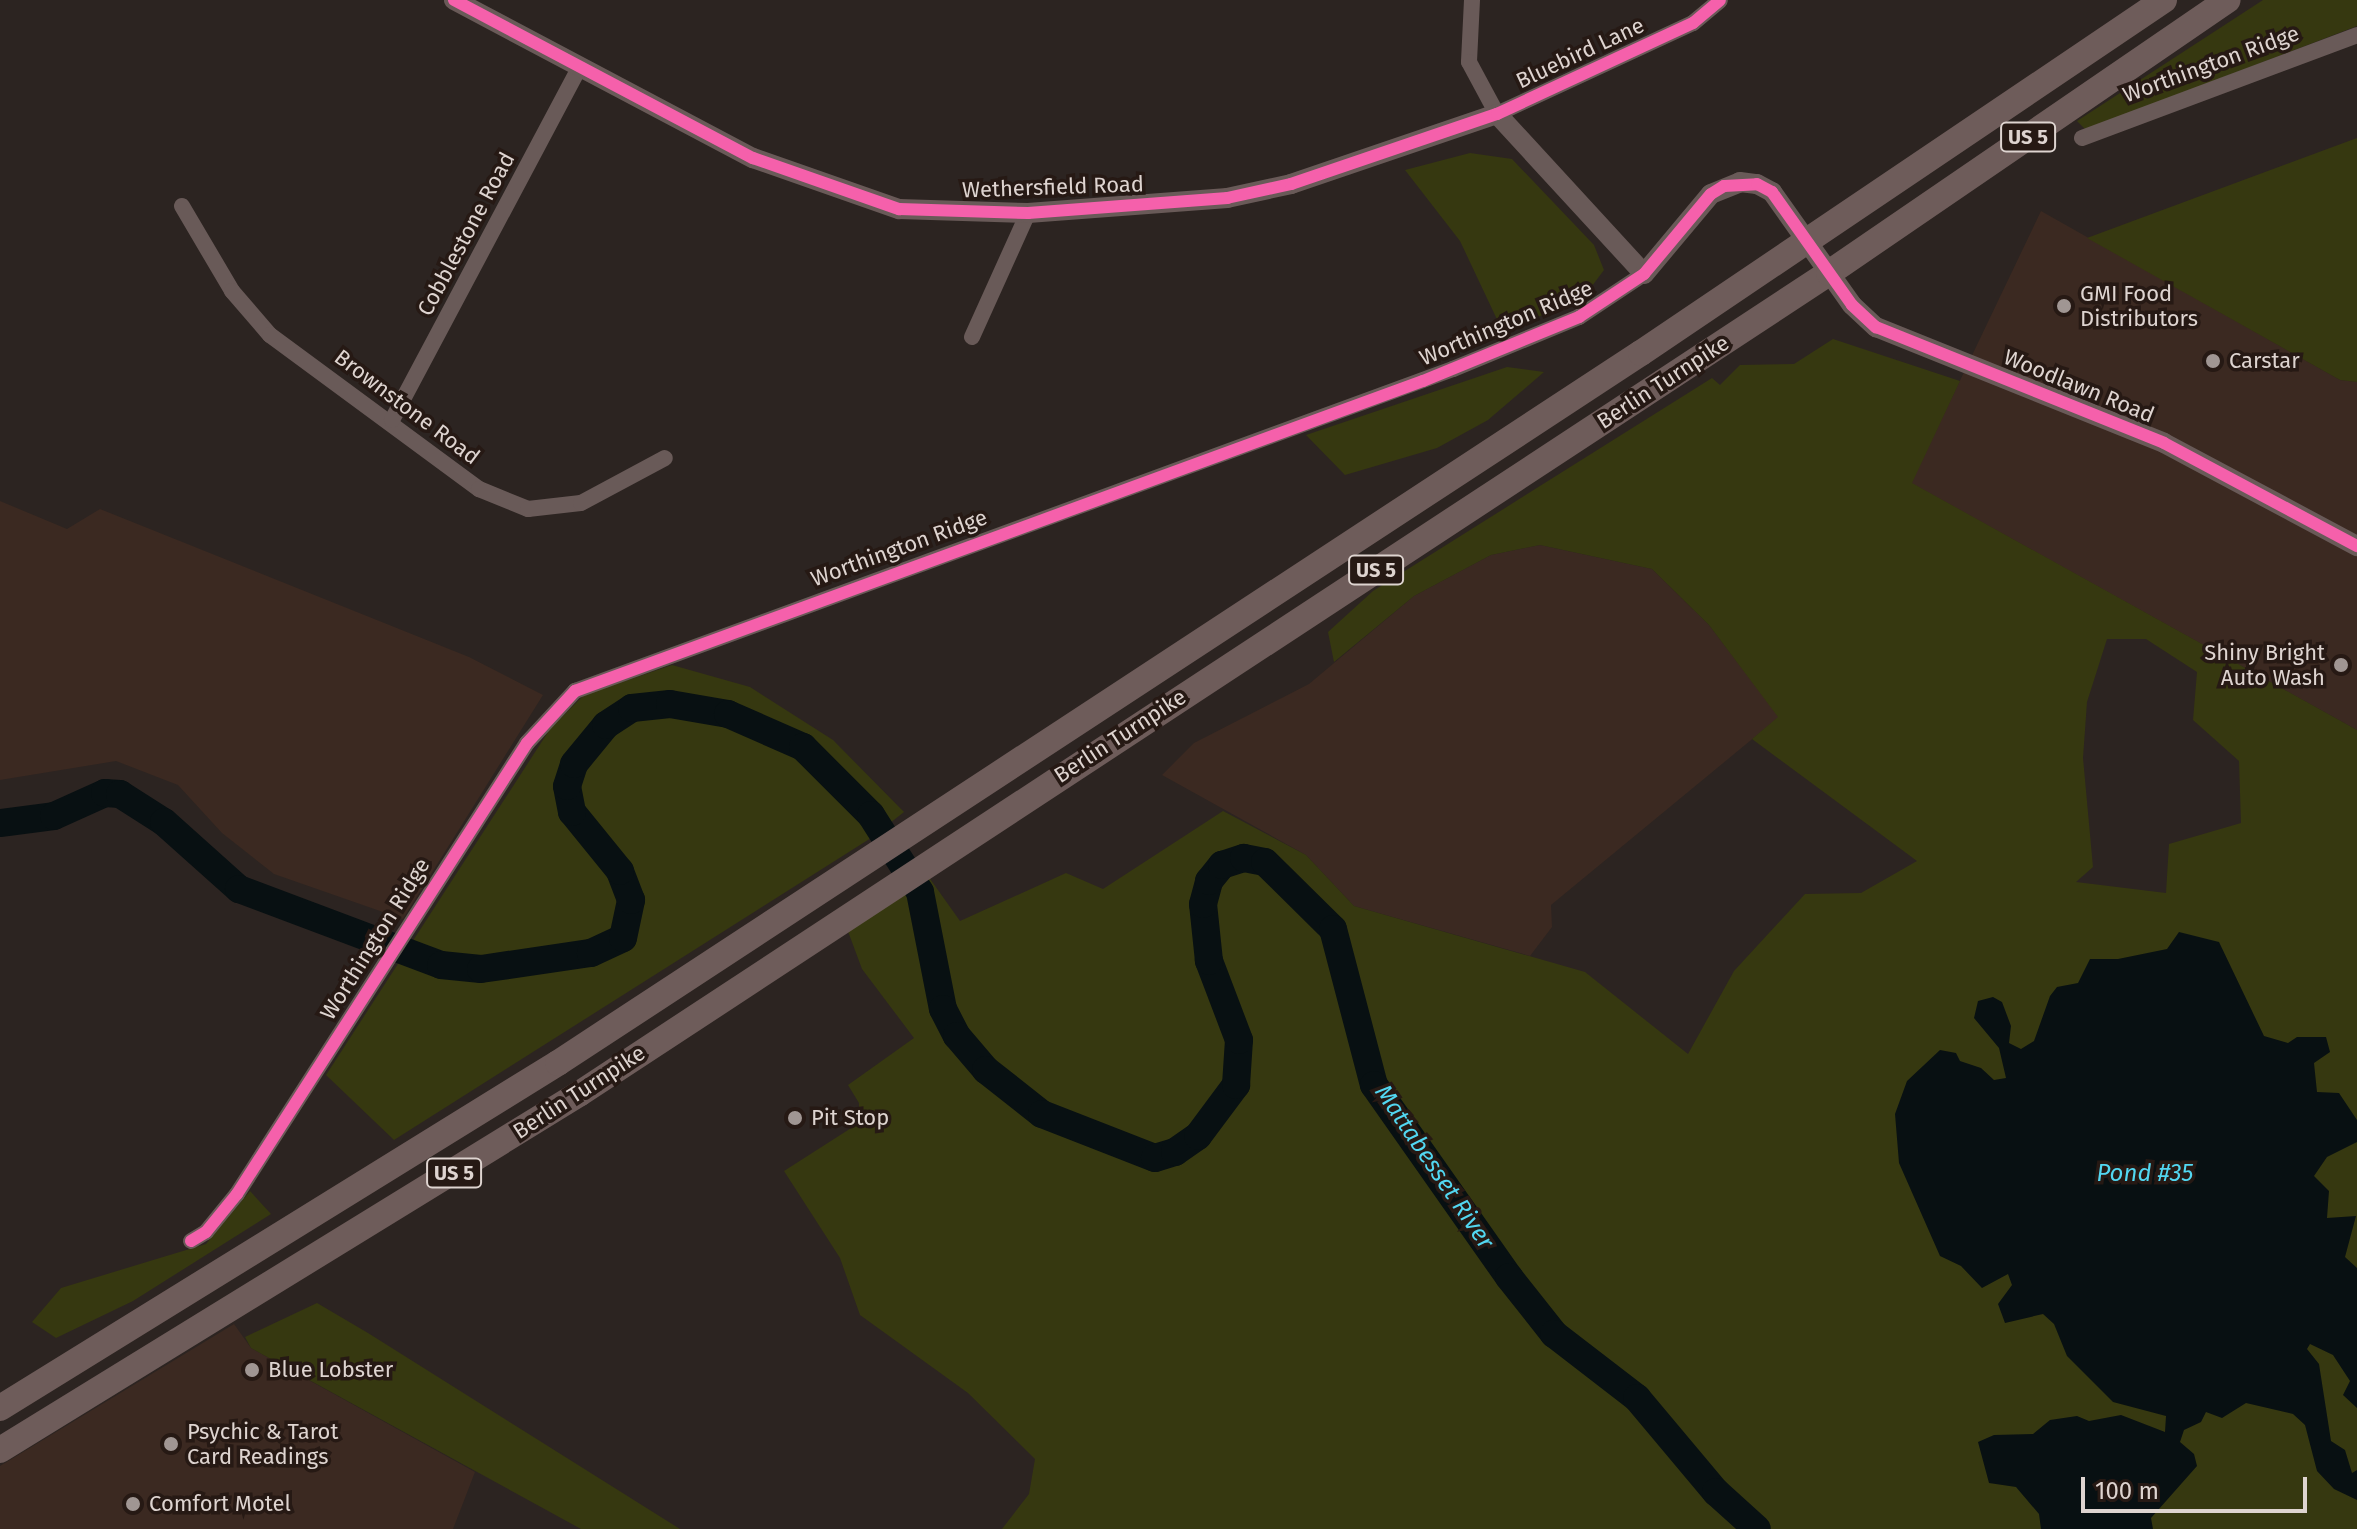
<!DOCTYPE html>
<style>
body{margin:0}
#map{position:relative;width:2357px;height:1529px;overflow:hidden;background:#2c2421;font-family:"Fira Sans",sans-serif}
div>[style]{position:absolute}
.built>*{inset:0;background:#3b2921}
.green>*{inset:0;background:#363810}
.water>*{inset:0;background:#081012}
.river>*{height:28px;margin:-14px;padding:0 14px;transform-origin:14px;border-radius:14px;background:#081012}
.minor>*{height:16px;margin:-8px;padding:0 8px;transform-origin:8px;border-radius:8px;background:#695a58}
.tertiary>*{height:20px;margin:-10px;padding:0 10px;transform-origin:10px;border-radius:10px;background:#695a58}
.trunk>*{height:26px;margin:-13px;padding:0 13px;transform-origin:13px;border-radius:13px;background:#6e5c5a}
.cycleway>*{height:12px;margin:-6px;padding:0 6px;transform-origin:6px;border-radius:6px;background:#f560ab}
.dots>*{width:22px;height:22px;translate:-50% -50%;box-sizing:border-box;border:4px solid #261914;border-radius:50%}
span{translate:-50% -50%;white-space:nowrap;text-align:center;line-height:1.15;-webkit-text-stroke:7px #261914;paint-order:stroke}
.shield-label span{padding:2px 6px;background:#261914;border:2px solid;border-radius:6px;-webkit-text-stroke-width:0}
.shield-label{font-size:20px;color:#ded4d0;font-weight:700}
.street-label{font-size:22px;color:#ded4d0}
.poi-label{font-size:22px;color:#ded4d0}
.left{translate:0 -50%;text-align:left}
.right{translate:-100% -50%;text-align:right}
.water-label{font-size:24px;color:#52d7f1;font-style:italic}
.scale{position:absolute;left:2081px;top:1477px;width:226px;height:36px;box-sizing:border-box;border:4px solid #ded4d0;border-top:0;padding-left:10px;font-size:24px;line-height:28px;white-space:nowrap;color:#ded4d0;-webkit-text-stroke:6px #261914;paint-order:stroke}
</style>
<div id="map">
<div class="built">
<div style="clip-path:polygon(2041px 211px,2340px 380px,2357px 382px,2357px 730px,1911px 483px)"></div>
<div style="clip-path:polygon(0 501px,67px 529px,100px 509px,469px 657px,543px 695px,403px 919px,274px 874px,222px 833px,178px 785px,116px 761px,0 780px)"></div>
<div style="clip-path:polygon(1540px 545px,1652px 569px,1709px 625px,1779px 717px,1551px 905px,1552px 927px,1530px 956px,1354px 906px,1306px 855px,1162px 775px,1194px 743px,1309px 684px,1414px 596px,1491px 555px)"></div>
<div style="clip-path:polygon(234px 1324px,251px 1348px,475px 1472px,453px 1529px,0 1529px,0 1466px)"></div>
</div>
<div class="green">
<div style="clip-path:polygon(2263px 0,2357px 0,2357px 26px,2086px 130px,2077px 121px)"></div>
<div style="clip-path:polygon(2357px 138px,2357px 382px,2340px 380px,2087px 238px)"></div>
<div style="clip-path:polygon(1470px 153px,1512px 159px,1594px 245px,1604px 270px,1589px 290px,1559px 309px,1502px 330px,1460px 241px,1405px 170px)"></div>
<div style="clip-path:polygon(evenodd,1833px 339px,1960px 381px,1912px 483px,2357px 730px,2357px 1529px,1002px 1529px,1029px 1494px,1035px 1459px,968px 1393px,860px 1315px,840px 1258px,784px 1171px,859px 1123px,859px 1103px,848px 1085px,914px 1038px,862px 969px,846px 926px,928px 876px,960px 921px,1066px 873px,1103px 889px,1223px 811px,1306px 855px,1354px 906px,1585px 972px,1688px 1054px,1734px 971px,1805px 894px,1861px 893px,1917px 861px,1752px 739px,1778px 717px,1709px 625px,1652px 569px,1540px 545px,1491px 555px,1414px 596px,1334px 662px,1328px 632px,1373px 591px,1712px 378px,1720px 385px,1740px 365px,1794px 364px,1833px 339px,2107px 639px,2146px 639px,2197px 672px,2193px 720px,2239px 761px,2241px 823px,2169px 844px,2166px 893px,2076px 882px,2093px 867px,2083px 758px,2087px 702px,2107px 639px)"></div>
<div style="clip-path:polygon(1507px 367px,1544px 372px,1488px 420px,1437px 448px,1345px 475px,1306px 435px)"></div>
<div style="clip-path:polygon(672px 665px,750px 687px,833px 740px,904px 812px,871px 838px,394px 1140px,326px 1075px,550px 729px,584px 695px)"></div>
<div style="clip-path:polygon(250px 1191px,271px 1214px,133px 1301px,56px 1338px,32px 1322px,61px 1288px,206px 1244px)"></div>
<div style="clip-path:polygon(317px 1303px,368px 1333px,680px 1529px,581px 1529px,251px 1348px,245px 1337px)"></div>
</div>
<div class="water">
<div style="clip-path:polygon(2179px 932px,2219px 942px,2264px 1036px,2288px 1043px,2297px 1037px,2326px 1037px,2330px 1052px,2314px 1063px,2317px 1092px,2339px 1093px,2357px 1120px,2357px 1142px,2327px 1157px,2314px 1176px,2329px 1191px,2327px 1218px,2356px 1216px,2345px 1257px,2357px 1268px,2357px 1408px,2343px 1395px,2350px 1381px,2333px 1355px,2310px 1344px,2307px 1349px,2319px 1364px,2331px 1441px,2345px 1450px,2352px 1473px,2357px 1470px,2357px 1500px,2334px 1489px,2317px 1471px,2305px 1425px,2293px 1414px,2246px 1403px,2222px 1418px,2206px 1412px,2201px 1422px,2184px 1430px,2180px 1442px,2194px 1454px,2197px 1466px,2151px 1518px,2153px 1529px,2041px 1529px,2039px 1514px,2016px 1487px,1989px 1483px,1978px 1442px,1994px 1435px,2033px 1434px,2050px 1420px,2077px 1416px,2089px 1421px,2121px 1415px,2165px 1432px,2166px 1416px,2113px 1402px,2067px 1356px,2054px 1324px,2043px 1314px,2005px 1323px,1998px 1304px,2012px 1285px,2008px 1274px,1982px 1288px,1961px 1266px,1940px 1256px,1899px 1163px,1895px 1114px,1907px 1081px,1940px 1050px,1956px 1053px,1960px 1061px,1981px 1068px,1994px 1080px,2006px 1078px,1999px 1048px,1974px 1018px,1978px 1001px,1993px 997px,2002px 1002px,2011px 1026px,2009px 1043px,2021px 1049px,2034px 1041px,2050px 996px,2057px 987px,2078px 983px,2090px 959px,2118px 959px,2167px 949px)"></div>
</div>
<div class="river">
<div style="left:0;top:823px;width:54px;rotate:-7.4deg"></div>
<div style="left:54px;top:816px;width:56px;rotate:-24.3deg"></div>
<div style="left:105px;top:793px;width:15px;rotate:4deg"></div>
<div style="left:120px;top:794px;width:52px;rotate:32.5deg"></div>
<div style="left:164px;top:822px;width:101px;rotate:41.8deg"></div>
<div style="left:239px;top:889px;width:216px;rotate:20.6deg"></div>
<div style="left:441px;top:965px;width:40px;rotate:5.7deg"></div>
<div style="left:481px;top:969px;width:111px;rotate:-8.3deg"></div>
<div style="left:591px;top:953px;width:35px;rotate:-25deg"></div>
<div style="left:623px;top:938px;width:39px;rotate:-78deg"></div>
<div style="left:631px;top:900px;width:31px;rotate:-111deg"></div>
<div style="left:620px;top:871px;width:76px;rotate:-129.1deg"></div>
<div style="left:572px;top:812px;width:26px;rotate:-101deg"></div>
<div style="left:567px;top:786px;width:23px;rotate:-72deg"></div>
<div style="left:574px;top:764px;width:50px;rotate:-50.6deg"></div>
<div style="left:606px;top:725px;width:31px;rotate:-33deg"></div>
<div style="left:632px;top:708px;width:38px;rotate:-6deg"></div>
<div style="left:670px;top:704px;width:59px;rotate:9.8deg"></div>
<div style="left:728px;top:714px;width:82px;rotate:23.7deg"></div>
<div style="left:803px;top:747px;width:96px;rotate:45deg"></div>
<div style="left:871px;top:815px;width:91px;rotate:57.5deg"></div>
<div style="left:920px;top:892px;width:119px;rotate:78.9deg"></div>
<div style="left:943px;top:1009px;width:30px;rotate:63deg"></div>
<div style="left:957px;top:1036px;width:45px;rotate:49.5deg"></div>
<div style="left:986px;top:1070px;width:71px;rotate:38.2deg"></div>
<div style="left:1042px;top:1114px;width:121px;rotate:21.3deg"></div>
<div style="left:1155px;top:1158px;width:21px;rotate:-17deg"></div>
<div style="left:1175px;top:1152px;width:28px;rotate:-35deg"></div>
<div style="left:1198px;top:1136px;width:64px;rotate:-53.3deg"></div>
<div style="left:1236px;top:1085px;width:45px;rotate:-86.2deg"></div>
<div style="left:1239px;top:1040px;width:85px;rotate:-110.8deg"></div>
<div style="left:1209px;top:961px;width:57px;rotate:-96deg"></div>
<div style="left:1203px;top:904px;width:24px;rotate:-75deg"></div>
<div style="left:1209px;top:881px;width:21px;rotate:-51deg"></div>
<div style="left:1222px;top:865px;width:23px;rotate:-18deg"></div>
<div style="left:1244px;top:858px;width:21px;rotate:11deg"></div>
<div style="left:1265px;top:862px;width:95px;rotate:44.6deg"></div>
<div style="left:1333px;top:929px;width:161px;rotate:75.3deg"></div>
<div style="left:1374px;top:1085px;width:235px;rotate:54.9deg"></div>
<div style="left:1509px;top:1277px;width:73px;rotate:51.7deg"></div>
<div style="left:1554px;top:1334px;width:105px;rotate:37.6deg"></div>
<div style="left:1637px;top:1398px;width:123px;rotate:50deg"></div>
<div style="left:1716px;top:1492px;width:55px;rotate:42.1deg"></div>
</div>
<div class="minor">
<div style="left:1472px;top:0;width:62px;rotate:92.8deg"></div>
<div style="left:1469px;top:62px;width:59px;rotate:61.7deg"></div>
<div style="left:1497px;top:114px;width:216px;rotate:-24.9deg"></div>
<div style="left:1693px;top:23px;width:35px;rotate:-40deg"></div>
<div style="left:2082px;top:138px;width:294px;rotate:-20.5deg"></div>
<div style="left:182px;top:206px;width:99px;rotate:59.5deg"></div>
<div style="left:232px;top:291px;width:58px;rotate:49.2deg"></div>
<div style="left:270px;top:335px;width:260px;rotate:36.4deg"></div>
<div style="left:479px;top:489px;width:53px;rotate:22.2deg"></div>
<div style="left:528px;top:509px;width:53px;rotate:-6.5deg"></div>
<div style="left:581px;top:503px;width:95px;rotate:-28.2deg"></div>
<div style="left:972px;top:337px;width:136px;rotate:-65.7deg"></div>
<div style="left:392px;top:420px;width:398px;rotate:-62deg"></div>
<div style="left:191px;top:1241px;width:17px;rotate:-31deg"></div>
<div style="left:206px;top:1232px;width:49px;rotate:-50.8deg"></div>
<div style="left:237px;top:1194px;width:536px;rotate:-57.26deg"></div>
<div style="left:527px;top:743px;width:71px;rotate:-47.3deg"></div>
<div style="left:575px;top:691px;width:935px;rotate:-20.14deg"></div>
<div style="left:1453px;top:369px;width:136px;rotate:-22.4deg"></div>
<div style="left:1579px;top:317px;width:78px;rotate:-33.5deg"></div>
</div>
<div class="tertiary">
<div style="left:454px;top:0;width:338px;rotate:27.9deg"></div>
<div style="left:753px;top:158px;width:155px;rotate:19.3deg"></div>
<div style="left:899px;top:209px;width:129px;rotate:1.8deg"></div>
<div style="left:1028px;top:213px;width:200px;rotate:-4.3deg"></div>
<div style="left:1227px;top:198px;width:66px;rotate:-12.3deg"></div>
<div style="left:1291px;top:184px;width:218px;rotate:-18.8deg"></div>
<div style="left:1497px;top:114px;width:217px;rotate:47.4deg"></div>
<div style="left:1644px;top:274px;width:104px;rotate:-50.1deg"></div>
<div style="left:1711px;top:194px;width:31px;rotate:-22deg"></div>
<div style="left:1740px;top:182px;width:17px;rotate:7deg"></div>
<div style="left:1757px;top:184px;width:17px;rotate:28deg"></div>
<div style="left:1772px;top:192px;width:138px;rotate:54.7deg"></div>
<div style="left:1852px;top:305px;width:33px;rotate:43deg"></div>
<div style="left:1876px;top:327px;width:310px;rotate:21.9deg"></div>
<div style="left:2164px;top:443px;width:219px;rotate:28.1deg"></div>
</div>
<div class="trunk">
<div style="left:0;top:1408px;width:656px;rotate:-31.73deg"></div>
<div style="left:558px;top:1063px;width:1295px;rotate:-33.25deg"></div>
<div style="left:1641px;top:353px;width:631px;rotate:-34.02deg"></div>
<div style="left:0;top:1450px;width:680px;rotate:-31.59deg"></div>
<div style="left:579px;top:1094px;width:1496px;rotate:-33.3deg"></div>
<div style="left:1829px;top:273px;width:483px;rotate:-34.4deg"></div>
</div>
<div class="cycleway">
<div style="left:454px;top:0;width:338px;rotate:27.9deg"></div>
<div style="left:753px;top:158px;width:155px;rotate:19.3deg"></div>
<div style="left:899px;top:209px;width:129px;rotate:1.8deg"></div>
<div style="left:1028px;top:213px;width:200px;rotate:-4.3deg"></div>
<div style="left:1227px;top:198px;width:66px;rotate:-12.3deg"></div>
<div style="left:1291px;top:184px;width:218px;rotate:-18.8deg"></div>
<div style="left:1497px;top:114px;width:216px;rotate:-24.9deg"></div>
<div style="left:1693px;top:23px;width:35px;rotate:-40deg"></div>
<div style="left:191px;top:1241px;width:17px;rotate:-31deg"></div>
<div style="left:206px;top:1232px;width:49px;rotate:-50.8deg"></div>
<div style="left:237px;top:1194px;width:536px;rotate:-57.26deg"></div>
<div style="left:527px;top:743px;width:71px;rotate:-47.3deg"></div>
<div style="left:575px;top:691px;width:903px;rotate:-20.08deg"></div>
<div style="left:1423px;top:381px;width:169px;rotate:-22.3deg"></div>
<div style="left:1579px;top:317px;width:78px;rotate:-33.5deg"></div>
<div style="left:1644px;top:274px;width:104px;rotate:-50.1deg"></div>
<div style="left:1711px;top:194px;width:15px;rotate:-32deg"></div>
<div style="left:1724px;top:186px;width:33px;rotate:-3deg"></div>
<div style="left:1757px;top:184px;width:17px;rotate:28deg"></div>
<div style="left:1772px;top:192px;width:138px;rotate:54.7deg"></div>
<div style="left:1852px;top:305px;width:33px;rotate:43deg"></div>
<div style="left:1876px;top:327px;width:310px;rotate:21.9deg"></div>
<div style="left:2164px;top:443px;width:219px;rotate:28.1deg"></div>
</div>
<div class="dots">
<div style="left:2064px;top:306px;background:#a09693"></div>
<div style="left:2213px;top:361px;background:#a09693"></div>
<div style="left:2341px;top:665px;background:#a09693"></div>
<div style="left:795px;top:1118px;background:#a09693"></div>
<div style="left:252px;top:1370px;background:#a09693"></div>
<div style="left:171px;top:1444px;background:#a09693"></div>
<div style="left:133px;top:1504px;background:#a09693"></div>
</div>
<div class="shield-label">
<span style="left:2028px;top:137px">US 5</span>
<span style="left:1376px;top:570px">US 5</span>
<span style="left:454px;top:1173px">US 5</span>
</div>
<div class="street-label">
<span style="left:1580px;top:53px;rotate:-25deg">Bluebird Lane</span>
<span style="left:2211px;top:64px;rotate:-20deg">Worthington Ridge</span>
<span style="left:1053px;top:187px;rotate:-2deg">Wethersfield Road</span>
<span style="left:466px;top:234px;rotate:-62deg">Cobblestone Road</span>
<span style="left:1506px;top:323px;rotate:-23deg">Worthington Ridge</span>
<span style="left:1663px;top:382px;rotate:-33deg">Berlin Turnpike</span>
<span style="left:2079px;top:386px;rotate:22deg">Woodlawn Road</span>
<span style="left:407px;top:407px;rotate:37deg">Brownstone Road</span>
<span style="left:899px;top:548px;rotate:-20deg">Worthington Ridge</span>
<span style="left:1120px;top:736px;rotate:-33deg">Berlin Turnpike</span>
<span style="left:375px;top:939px;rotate:-58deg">Worthington Ridge</span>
<span style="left:579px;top:1092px;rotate:-33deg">Berlin Turnpike</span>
</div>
<div class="poi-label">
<span class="left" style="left:2080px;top:306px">GMI Food<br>Distributors</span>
<span class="left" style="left:2229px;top:361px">Carstar</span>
<span class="right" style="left:2325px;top:665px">Shiny Bright<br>Auto Wash</span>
<span class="left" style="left:811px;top:1118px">Pit Stop</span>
<span class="left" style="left:268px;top:1370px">Blue Lobster</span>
<span class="left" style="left:187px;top:1444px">Psychic &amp; Tarot<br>Card Readings</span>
<span class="left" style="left:149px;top:1504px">Comfort Motel</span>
</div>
<div class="water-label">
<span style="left:1434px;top:1167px;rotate:56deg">Mattabesset River</span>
<span style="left:2145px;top:1174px">Pond #35</span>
</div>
<div class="scale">100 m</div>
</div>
